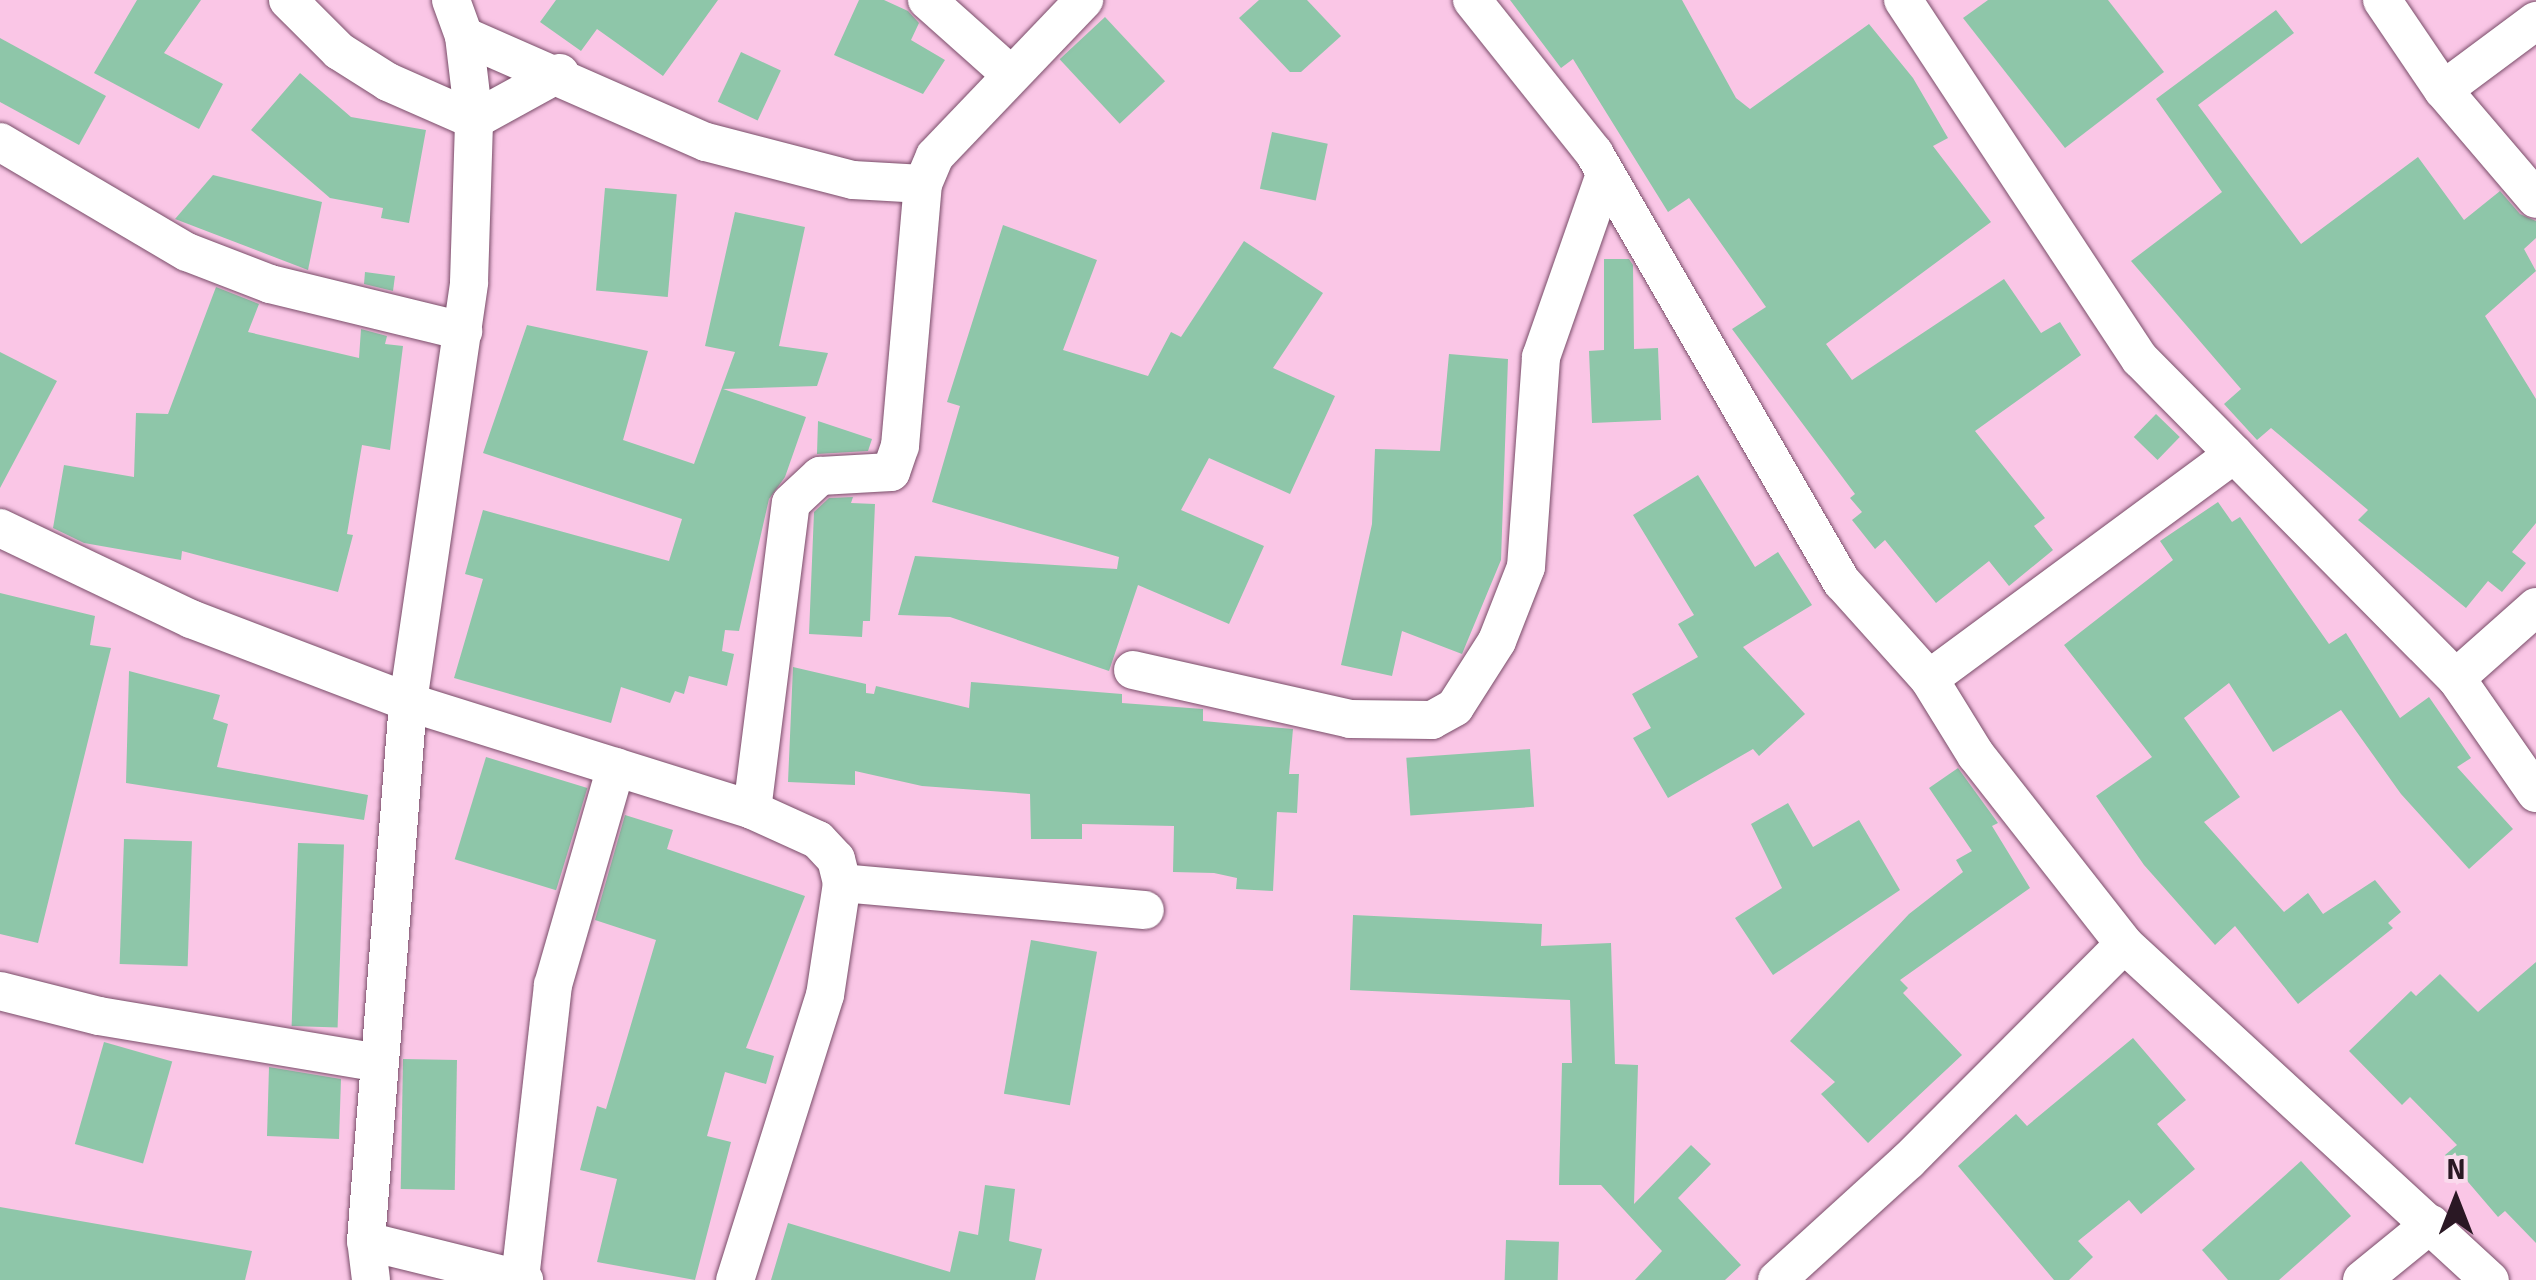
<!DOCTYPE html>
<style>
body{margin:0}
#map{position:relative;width:2536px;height:1280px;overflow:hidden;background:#fac6e6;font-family:Signika,sans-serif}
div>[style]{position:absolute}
.building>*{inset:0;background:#8ec6a9;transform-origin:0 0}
.roads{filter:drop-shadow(0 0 2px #794d69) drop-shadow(0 0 2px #794d69)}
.street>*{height:38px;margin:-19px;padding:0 19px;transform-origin:19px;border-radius:19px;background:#fff}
span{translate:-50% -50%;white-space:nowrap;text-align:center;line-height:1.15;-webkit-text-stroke:8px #fadaed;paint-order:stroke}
.north{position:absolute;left:2406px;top:1150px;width:100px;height:100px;-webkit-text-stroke:8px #fadaed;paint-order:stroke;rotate:0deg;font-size:28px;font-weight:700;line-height:40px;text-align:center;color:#2a1824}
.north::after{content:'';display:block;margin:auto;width:35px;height:45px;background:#2a1824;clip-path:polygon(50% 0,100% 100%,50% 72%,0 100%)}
</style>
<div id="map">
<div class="building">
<div style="clip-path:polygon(137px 0,201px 0,164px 53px,223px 84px,199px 129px,94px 73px)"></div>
<div style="clip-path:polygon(556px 0,718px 0,663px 76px,597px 29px,581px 51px,540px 22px)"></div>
<div style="clip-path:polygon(859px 0,884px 0,908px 11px,919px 23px,911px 40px,945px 60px,923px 94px,834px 55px)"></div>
<div style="clip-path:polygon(1259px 0,1307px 0,1341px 36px,1301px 72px,1290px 72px,1239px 18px)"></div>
<div style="clip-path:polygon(1510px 0,1682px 0,1736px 98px,1750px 109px,1869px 24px,1913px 78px,1948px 138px,1933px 146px,1991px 222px,1826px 344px,1852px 380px,2004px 279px,2041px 333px,2060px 322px,2081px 355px,1975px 431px,2045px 518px,2034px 526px,2053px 550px,2009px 586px,1989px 561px,1936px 603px,1885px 540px,1875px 549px,1852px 520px,1862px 512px,1850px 498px,1855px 494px,1732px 329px,1766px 307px,1689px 198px,1668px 212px,1573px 59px,1561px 68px)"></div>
<div style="clip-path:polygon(1988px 0,2108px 0,2164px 72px,2065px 148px,1963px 18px)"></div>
<div style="clip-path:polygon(2276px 10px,2294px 33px,2198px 105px,2301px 244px,2418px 157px,2464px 220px,2500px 191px,2520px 214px,2536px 221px,2536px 238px,2524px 249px,2536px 271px,2485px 316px,2536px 399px,2536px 523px,2512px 552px,2526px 563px,2502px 592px,2488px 581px,2466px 608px,2358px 520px,2368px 510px,2271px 428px,2257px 440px,2224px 404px,2241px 389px,2131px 261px,2222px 192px,2156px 99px)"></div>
<div style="left:1105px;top:17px;width:88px;height:62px;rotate:47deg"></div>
<div style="clip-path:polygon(0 38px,106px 96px,79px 145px,0 102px)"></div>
<div style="left:741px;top:52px;width:44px;height:55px;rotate:25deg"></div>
<div style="clip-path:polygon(300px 73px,351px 117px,426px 130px,409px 223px,381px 218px,383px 208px,330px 198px,251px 130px)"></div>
<div style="left:1272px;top:132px;width:57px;height:58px;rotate:12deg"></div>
<div style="clip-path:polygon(213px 175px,322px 202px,308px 270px,175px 219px)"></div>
<div style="left:605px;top:188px;width:72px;height:103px;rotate:5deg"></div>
<div style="clip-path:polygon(735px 212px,805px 227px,779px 346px,828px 353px,817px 386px,723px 389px,806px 417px,785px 477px,769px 499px,739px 631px,725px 630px,722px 651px,734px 654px,727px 686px,689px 676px,684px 694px,675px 691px,670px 703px,621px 687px,611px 723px,454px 678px,483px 579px,465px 574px,483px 510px,669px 561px,682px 519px,483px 453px,527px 325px,648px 351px,623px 440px,694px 464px,735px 352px,705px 346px)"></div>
<div style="clip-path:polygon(1003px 225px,1097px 260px,1063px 350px,1148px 376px,1171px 332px,1181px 337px,1244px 241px,1323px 293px,1273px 368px,1335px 396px,1290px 494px,1209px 458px,1181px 510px,1264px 546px,1229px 624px,1138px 585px,1109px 671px,950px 617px,898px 615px,915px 556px,1117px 569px,1119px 557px,932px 502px,960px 406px,947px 402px)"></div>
<div style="clip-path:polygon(1604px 259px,1629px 259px,1633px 265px,1634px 349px,1658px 348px,1661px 420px,1592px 423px,1589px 351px,1604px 350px)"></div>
<div style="clip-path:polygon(365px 272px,395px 276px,393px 291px,364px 284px)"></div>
<div style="clip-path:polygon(216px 287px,259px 304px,248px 332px,359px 358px,361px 329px,387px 336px,385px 344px,403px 346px,390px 450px,362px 445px,347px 534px,353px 535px,338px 592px,182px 551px,181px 560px,84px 543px,53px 528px,64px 465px,134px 477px,136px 413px,168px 414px)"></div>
<div style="clip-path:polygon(0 352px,57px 381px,0 488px)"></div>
<div style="clip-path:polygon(1449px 354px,1508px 359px,1501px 560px,1462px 654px,1402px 631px,1392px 676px,1341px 665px,1372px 524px,1375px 449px,1440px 451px)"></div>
<div style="left:2156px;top:414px;width:33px;height:32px;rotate:44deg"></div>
<div style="clip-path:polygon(818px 421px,872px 439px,868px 451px,817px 454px)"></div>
<div style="clip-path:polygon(1698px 475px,1755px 567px,1778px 552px,1812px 605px,1743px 647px,1805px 714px,1759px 756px,1753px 749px,1668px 798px,1633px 738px,1651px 728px,1632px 694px,1698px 657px,1678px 624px,1694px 615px,1633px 515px)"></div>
<div style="clip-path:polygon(853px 497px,851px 503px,875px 504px,870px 621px,863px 621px,862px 637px,809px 634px,814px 512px,829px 498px)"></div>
<div style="clip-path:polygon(2218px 502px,2232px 522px,2240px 517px,2329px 644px,2346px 633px,2400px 718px,2429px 697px,2471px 758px,2457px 767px,2513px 829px,2469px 869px,2401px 794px,2341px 710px,2273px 752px,2229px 683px,2184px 718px,2240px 797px,2204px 822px,2284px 912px,2308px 893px,2323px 914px,2375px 880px,2401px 912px,2388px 923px,2393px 928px,2298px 1004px,2235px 926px,2215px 945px,2144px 865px,2096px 796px,2152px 757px,2064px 645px,2173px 560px,2160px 541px)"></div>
<div style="clip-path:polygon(0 593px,95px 616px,90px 645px,111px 648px,38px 943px,0 934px)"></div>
<div style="clip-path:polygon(793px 667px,866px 684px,866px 693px,874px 694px,876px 686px,969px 708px,971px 682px,1122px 694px,1122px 703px,1203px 709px,1203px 721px,1293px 729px,1289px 774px,1299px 774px,1297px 813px,1277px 812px,1273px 891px,1236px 889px,1237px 878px,1214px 873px,1173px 872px,1174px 826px,1082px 824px,1082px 839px,1031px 839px,1030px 794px,922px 786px,855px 771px,855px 785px,788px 782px)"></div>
<div style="clip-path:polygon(129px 671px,220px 695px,213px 719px,228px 724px,217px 767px,368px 795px,364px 820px,126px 783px)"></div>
<div style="left:1530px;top:749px;width:58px;height:124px;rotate:86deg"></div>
<div style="left:486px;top:757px;width:106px;height:107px;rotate:17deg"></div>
<div style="clip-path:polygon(1958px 768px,1998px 823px,1992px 826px,2030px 888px,1900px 980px,1908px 988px,1903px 993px,1962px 1055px,1868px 1143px,1821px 1094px,1835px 1082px,1790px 1041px,1909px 914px,1963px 872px,1956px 860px,1972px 851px,1929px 788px)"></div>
<div style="clip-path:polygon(1788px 803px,1813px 847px,1859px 820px,1900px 890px,1773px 975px,1735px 918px,1782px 888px,1751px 824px)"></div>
<div style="clip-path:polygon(625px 815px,673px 830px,667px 849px,805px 896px,746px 1048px,774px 1056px,766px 1084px,725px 1072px,707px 1136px,731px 1142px,695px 1280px,597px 1262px,617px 1179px,580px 1170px,597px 1106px,606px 1109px,656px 940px,595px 920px)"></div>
<div style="left:124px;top:839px;width:68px;height:125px;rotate:2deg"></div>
<div style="left:298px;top:843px;width:46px;height:183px;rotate:2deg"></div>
<div style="clip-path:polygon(1353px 915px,1542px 924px,1541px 946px,1611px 943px,1615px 1064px,1638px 1065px,1634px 1204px,1691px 1145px,1711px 1164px,1678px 1198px,1741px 1265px,1725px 1280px,1635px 1280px,1662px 1251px,1601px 1185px,1559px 1185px,1562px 1063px,1572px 1063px,1570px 1000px,1350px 990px)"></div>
<div style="left:1031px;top:940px;width:67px;height:156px;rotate:10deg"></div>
<div style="clip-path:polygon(2536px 962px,2536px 1243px,2505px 1211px,2498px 1217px,2445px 1155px,2457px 1145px,2410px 1097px,2402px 1105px,2349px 1051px,2411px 991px,2416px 996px,2440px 974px,2478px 1012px)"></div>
<div style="clip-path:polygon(2133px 1038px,2186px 1100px,2157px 1124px,2195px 1169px,2141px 1214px,2129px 1200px,2078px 1241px,2093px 1257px,2069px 1280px,2054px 1280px,1958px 1166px,2016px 1114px,2027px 1126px)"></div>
<div style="left:104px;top:1042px;width:71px;height:106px;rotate:16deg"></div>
<div style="left:403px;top:1059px;width:54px;height:130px;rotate:1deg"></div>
<div style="clip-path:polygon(269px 1067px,341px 1079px,339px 1139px,267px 1136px)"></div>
<div style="clip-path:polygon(2301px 1161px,2351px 1216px,2279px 1280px,2228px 1280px,2202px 1250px)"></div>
<div style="clip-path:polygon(985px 1185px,1015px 1189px,1009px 1241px,1042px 1249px,1035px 1280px,771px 1280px,788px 1223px,950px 1272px,959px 1231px,978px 1235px)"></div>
<div style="clip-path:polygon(0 1207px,252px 1251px,245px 1280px,0 1280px)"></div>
<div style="left:1506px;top:1240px;width:53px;height:40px;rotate:2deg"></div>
</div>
<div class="roads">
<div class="street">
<div style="left:288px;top:0;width:72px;rotate:45deg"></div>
<div style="left:339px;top:51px;width:58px;rotate:32.3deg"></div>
<div style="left:388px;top:82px;width:94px;rotate:23.8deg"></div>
<div style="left:474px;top:120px;width:98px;rotate:-28.7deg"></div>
<div style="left:927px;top:0;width:110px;rotate:41.7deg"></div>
<div style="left:1472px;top:0;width:196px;rotate:51.4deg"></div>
<div style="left:1594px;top:153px;width:496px;rotate:60deg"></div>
<div style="left:1842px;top:582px;width:130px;rotate:48.1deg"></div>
<div style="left:1929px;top:679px;width:89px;rotate:58.3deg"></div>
<div style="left:1976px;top:755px;width:240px;rotate:51.9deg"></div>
<div style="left:2124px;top:944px;width:497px;rotate:42.6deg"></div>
<div style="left:1903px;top:0;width:430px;rotate:56.6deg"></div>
<div style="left:2140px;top:359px;width:449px;rotate:45.3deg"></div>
<div style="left:2456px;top:678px;width:140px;rotate:55.2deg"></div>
<div style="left:2382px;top:0;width:109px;rotate:55.9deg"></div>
<div style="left:2443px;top:90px;width:143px;rotate:49.5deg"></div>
<div style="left:464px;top:36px;width:264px;rotate:23.7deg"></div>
<div style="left:706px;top:142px;width:152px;rotate:14.5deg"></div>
<div style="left:853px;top:180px;width:70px;rotate:3.3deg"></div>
<div style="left:923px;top:184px;width:30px;rotate:-67deg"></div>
<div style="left:935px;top:156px;width:216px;rotate:-46.3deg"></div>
<div style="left:2443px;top:90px;width:116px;rotate:-36.6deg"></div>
<div style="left:0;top:142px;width:217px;rotate:30.5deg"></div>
<div style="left:187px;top:252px;width:89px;rotate:21.1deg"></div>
<div style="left:270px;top:284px;width:199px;rotate:13.7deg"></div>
<div style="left:0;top:528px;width:212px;rotate:25.5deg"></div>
<div style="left:191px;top:619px;width:232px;rotate:20.9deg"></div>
<div style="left:408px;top:702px;width:361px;rotate:17.4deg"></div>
<div style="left:752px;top:810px;width:72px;rotate:24.4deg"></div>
<div style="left:818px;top:840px;width:26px;rotate:47deg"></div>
<div style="left:836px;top:859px;width:25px;rotate:76deg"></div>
<div style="left:842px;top:883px;width:113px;rotate:98.6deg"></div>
<div style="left:825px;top:995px;width:299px;rotate:107.5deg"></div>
<div style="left:1133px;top:670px;width:222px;rotate:12.7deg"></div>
<div style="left:1350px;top:719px;width:82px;rotate:0.7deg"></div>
<div style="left:1432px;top:720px;width:26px;rotate:-29deg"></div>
<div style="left:1455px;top:707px;width:78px;rotate:-57.5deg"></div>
<div style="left:1497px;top:641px;width:79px;rotate:-68.6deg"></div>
<div style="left:1526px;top:567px;width:211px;rotate:-85.9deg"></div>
<div style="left:1541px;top:357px;width:194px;rotate:-70.7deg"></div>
<div style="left:2456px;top:678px;width:107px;rotate:-41.6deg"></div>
<div style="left:1929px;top:679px;width:379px;rotate:-36.4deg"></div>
<div style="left:752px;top:810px;width:309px;rotate:-82.8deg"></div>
<div style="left:791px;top:503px;width:40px;rotate:-43deg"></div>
<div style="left:820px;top:476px;width:71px;rotate:-3.2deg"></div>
<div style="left:891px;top:472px;width:28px;rotate:-71deg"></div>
<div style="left:900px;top:446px;width:263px;rotate:-85deg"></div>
<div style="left:842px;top:883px;width:304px;rotate:5.1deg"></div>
<div style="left:0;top:991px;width:102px;rotate:14.2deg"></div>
<div style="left:99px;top:1016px;width:284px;rotate:9.5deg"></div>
<div style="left:366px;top:1241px;width:163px;rotate:13.9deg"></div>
<div style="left:520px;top:1279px;width:296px;rotate:-83.6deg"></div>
<div style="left:553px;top:985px;width:227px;rotate:-73.9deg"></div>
<div style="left:371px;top:1280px;width:39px;rotate:-97deg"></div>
<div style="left:366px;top:1241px;width:541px;rotate:-85.54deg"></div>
<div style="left:408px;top:702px;width:424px;rotate:-81.7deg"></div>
<div style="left:469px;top:282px;width:162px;rotate:-88.2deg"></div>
<div style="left:474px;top:120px;width:85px;rotate:-96.8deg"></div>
<div style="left:464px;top:36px;width:38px;rotate:-110deg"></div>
<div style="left:1777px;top:1280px;width:177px;rotate:-42.3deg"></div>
<div style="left:1908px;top:1161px;width:306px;rotate:-45.1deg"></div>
<div style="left:2362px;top:1280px;width:89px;rotate:-39.1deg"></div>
</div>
</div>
<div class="north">N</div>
</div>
